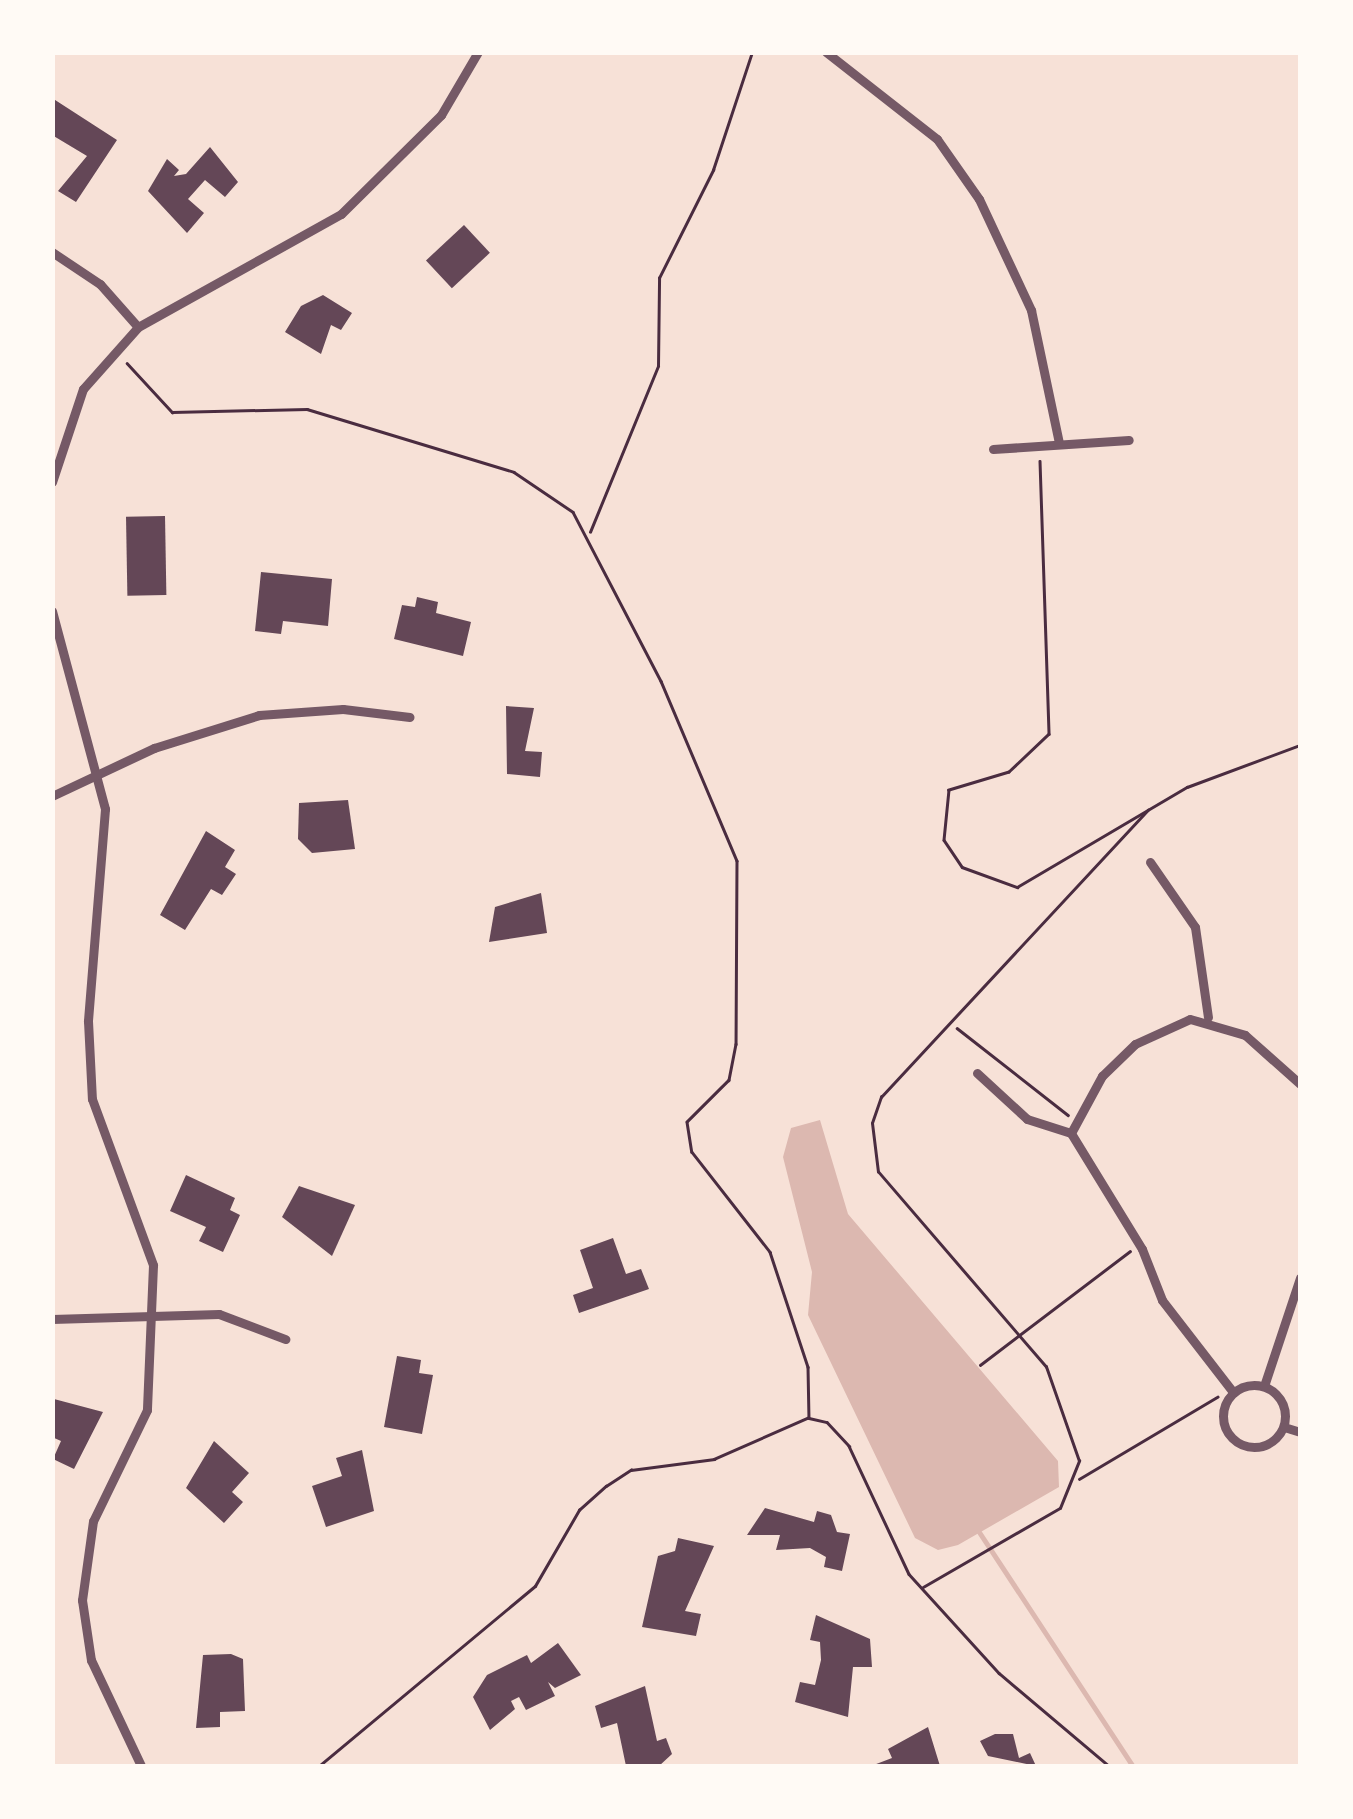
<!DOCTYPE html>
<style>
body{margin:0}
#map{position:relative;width:1353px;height:1819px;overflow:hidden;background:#f7e1d7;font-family:"Exo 2",sans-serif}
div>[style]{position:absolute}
.water>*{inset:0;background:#dcb8b0}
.stream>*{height:5px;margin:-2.5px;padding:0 2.5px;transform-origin:2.5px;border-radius:2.5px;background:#dcb8b0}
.building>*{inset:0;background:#644757;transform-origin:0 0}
.path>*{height:2.5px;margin:-1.25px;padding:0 1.25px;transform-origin:1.25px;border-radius:1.25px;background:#4a2c40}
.minor>*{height:9px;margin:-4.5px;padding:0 4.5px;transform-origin:4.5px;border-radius:4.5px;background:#755966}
.minor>.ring{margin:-4.5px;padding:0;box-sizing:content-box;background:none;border:9px solid #755966;border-radius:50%}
span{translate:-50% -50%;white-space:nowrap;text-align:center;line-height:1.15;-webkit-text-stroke:10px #fffaf5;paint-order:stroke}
.frame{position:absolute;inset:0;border:55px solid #fffaf5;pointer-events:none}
</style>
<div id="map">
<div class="water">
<div style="clip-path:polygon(820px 1120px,848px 1214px,1058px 1461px,1059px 1487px,958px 1545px,938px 1550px,915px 1538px,808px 1315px,812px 1272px,783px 1157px,791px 1128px)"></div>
</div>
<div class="stream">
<div style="left:979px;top:1532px;width:280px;rotate:56.7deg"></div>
</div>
<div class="building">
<div style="clip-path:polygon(52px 98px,117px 140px,76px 202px,58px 191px,87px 156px,52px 135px)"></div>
<div style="clip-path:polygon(210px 147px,238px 182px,225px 197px,205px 180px,188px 199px,204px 213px,187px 233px,148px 191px,167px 159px,179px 170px,174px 176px,186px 174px)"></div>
<div style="left:464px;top:225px;width:38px;height:52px;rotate:47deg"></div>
<div style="clip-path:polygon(323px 295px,352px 313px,341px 330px,331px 325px,321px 354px,285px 332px,301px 306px)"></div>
<div style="left:165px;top:516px;width:79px;height:39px;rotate:89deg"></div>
<div style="clip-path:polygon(261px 572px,332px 579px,328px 626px,283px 621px,281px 634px,255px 631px)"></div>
<div style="clip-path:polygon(417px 597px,438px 602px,436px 613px,471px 622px,463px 656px,394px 639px,402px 605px,415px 607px)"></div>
<div style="clip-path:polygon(506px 706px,534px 708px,525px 751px,542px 752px,540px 777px,507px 774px)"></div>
<div style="clip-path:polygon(348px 800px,355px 849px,312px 853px,298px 839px,299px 803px)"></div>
<div style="clip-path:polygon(206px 831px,235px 850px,225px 867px,236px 874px,222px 895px,211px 889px,185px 930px,160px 915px)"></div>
<div style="clip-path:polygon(541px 893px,547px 933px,489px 942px,495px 907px)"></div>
<div style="clip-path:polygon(186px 1175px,235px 1198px,230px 1210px,240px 1215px,223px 1252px,199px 1241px,206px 1227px,170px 1211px)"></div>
<div style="clip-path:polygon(299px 1186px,355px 1205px,332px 1256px,282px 1217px)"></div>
<div style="clip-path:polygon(613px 1238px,626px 1274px,641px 1269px,649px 1289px,579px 1313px,573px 1295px,593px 1288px,580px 1250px)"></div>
<div style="clip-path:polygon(397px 1356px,421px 1360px,419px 1373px,433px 1375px,422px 1434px,384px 1427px)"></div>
<div style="clip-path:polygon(54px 1399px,103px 1412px,74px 1469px,53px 1459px,61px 1441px,52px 1437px)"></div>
<div style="clip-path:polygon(214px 1441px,249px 1473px,232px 1492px,243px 1502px,224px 1523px,186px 1488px)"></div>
<div style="clip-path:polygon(362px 1450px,374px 1511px,326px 1527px,312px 1486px,342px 1476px,336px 1458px)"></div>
<div style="clip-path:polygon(765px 1508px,814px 1522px,817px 1511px,831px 1515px,837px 1532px,850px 1534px,842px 1571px,824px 1567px,826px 1557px,810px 1548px,776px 1550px,780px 1535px,747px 1535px)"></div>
<div style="clip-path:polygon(678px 1538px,714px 1546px,685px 1611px,701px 1614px,696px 1636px,642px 1627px,658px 1556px,675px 1551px)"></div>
<div style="clip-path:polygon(816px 1615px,870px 1639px,872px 1667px,853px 1667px,848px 1717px,795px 1702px,800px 1682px,815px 1685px,821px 1660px,820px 1642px,810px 1640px)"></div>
<div style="clip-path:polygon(558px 1643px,581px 1675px,555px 1688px,548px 1682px,555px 1696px,526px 1710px,519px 1697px,511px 1701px,515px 1709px,490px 1730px,473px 1697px,487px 1675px,527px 1655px,531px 1663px)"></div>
<div style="clip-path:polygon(231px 1654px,243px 1659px,245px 1711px,220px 1712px,220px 1727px,196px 1728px,203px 1655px)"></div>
<div style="clip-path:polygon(645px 1686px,657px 1741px,666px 1738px,672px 1754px,659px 1766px,626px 1766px,617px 1723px,601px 1728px,595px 1706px)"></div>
<div style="clip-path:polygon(928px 1727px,940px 1766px,871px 1766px,892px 1758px,888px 1749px)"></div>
<div style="clip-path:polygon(995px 1734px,1013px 1734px,1019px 1758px,1030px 1753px,1036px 1766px,988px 1756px,980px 1741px)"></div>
</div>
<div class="path">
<div style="left:127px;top:363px;width:67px;rotate:47.4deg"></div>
<div style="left:172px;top:412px;width:135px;rotate:-1.3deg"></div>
<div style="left:307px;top:409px;width:216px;rotate:16.9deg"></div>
<div style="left:514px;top:472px;width:71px;rotate:34.1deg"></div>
<div style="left:573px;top:512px;width:191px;rotate:62.5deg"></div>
<div style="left:661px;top:681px;width:195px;rotate:67.1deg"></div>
<div style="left:737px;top:861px;width:183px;rotate:90.3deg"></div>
<div style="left:736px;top:1044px;width:37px;rotate:101deg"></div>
<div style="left:729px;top:1080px;width:59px;rotate:135deg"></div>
<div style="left:687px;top:1122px;width:30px;rotate:81deg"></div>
<div style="left:692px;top:1152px;width:127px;rotate:52deg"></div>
<div style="left:770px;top:1252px;width:121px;rotate:71.7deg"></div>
<div style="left:808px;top:1367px;width:51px;rotate:88.9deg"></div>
<div style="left:809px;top:1418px;width:18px;rotate:13deg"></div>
<div style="left:827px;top:1422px;width:33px;rotate:47deg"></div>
<div style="left:849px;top:1446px;width:141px;rotate:64.9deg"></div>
<div style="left:909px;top:1574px;width:134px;rotate:47.7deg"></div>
<div style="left:999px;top:1673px;width:144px;rotate:40.2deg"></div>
<div style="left:1040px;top:461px;width:273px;rotate:88.1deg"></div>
<div style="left:1049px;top:734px;width:55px;rotate:136.5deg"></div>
<div style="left:1009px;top:772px;width:63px;rotate:163.3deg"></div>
<div style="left:949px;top:790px;width:50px;rotate:95.7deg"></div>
<div style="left:944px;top:840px;width:32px;rotate:56deg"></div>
<div style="left:962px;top:867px;width:59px;rotate:20deg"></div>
<div style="left:1017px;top:887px;width:197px;rotate:-30.5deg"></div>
<div style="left:1187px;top:787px;width:121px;rotate:-20.4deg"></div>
<div style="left:590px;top:532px;width:179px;rotate:-67.7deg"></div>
<div style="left:658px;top:366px;width:88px;rotate:-89.3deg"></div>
<div style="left:659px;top:278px;width:121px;rotate:-63.4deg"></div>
<div style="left:713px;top:170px;width:124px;rotate:-71.7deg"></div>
<div style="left:957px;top:1028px;width:141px;rotate:38.1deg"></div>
<div style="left:980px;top:1365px;width:188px;rotate:-37.2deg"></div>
<div style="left:1079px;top:1479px;width:161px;rotate:-30.7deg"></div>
<div style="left:923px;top:1587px;width:158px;rotate:-30deg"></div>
<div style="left:1060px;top:1508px;width:51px;rotate:-68deg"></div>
<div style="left:1079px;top:1461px;width:100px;rotate:-109.3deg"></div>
<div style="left:1046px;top:1367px;width:257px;rotate:-130.7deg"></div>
<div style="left:878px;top:1172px;width:49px;rotate:-97deg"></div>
<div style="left:872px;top:1123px;width:28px;rotate:-71deg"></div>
<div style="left:881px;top:1097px;width:392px;rotate:-47.1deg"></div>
<div style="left:319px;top:1766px;width:281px;rotate:-39.8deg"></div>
<div style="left:535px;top:1586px;width:88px;rotate:-59.9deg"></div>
<div style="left:579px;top:1510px;width:36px;rotate:-42deg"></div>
<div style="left:606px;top:1486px;width:30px;rotate:-33deg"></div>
<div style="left:631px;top:1470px;width:84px;rotate:-7.5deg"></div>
<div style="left:714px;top:1459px;width:102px;rotate:-23.8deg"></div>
</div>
<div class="minor">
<div style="left:826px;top:52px;width:141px;rotate:38.1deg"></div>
<div style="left:937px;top:139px;width:73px;rotate:55deg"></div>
<div style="left:979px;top:199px;width:123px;rotate:64.9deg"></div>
<div style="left:1031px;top:310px;width:136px;rotate:78.1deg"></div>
<div style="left:52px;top:252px;width:58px;rotate:33.7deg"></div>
<div style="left:100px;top:284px;width:57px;rotate:48.5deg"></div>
<div style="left:993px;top:449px;width:136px;rotate:-3.8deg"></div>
<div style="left:52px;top:482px;width:98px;rotate:-71.6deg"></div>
<div style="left:83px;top:389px;width:83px;rotate:-48.4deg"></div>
<div style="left:138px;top:327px;width:232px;rotate:-29.1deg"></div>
<div style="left:341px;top:214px;width:141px;rotate:-44.7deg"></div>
<div style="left:441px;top:115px;width:73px;rotate:-59.6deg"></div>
<div style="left:52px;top:611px;width:205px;rotate:75deg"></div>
<div style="left:105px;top:809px;width:213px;rotate:94.6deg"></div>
<div style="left:88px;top:1021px;width:78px;rotate:87.1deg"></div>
<div style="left:92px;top:1099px;width:177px;rotate:69.8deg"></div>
<div style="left:153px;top:1265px;width:145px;rotate:92.4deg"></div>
<div style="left:147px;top:1410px;width:123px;rotate:115.9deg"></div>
<div style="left:93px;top:1521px;width:80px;rotate:97.9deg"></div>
<div style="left:82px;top:1600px;width:61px;rotate:81.5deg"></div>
<div style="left:91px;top:1660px;width:117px;rotate:64.7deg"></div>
<div style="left:52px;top:796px;width:113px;rotate:-25.2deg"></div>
<div style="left:154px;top:748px;width:110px;rotate:-17.4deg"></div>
<div style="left:259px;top:715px;width:84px;rotate:-4.1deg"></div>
<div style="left:343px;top:709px;width:67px;rotate:6.8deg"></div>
<div style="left:1150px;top:862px;width:79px;rotate:55.3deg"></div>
<div style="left:1195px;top:927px;width:91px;rotate:81.8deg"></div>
<div style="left:977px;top:1073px;width:68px;rotate:42.6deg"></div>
<div style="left:1027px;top:1119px;width:46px;rotate:17.7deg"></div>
<div style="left:52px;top:1319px;width:167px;rotate:-1.7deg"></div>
<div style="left:219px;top:1314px;width:71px;rotate:20.7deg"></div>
<div class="ring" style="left:1223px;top:1385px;width:53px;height:53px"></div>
<div style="left:1264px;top:1386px;width:114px;rotate:-71.6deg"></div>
<div style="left:1233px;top:1392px;width:116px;rotate:-127.7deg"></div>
<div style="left:1162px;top:1300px;width:55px;rotate:-111.4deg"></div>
<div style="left:1142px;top:1249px;width:136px;rotate:-121.5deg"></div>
<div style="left:1071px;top:1133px;width:65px;rotate:-61.5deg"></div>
<div style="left:1102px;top:1076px;width:46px;rotate:-44.1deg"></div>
<div style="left:1135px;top:1044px;width:60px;rotate:-24.4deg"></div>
<div style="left:1190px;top:1019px;width:57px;rotate:16.2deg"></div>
<div style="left:1245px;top:1035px;width:74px;rotate:41.7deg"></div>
<div style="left:1284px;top:1427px;width:17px;rotate:17deg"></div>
</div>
<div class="frame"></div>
</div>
